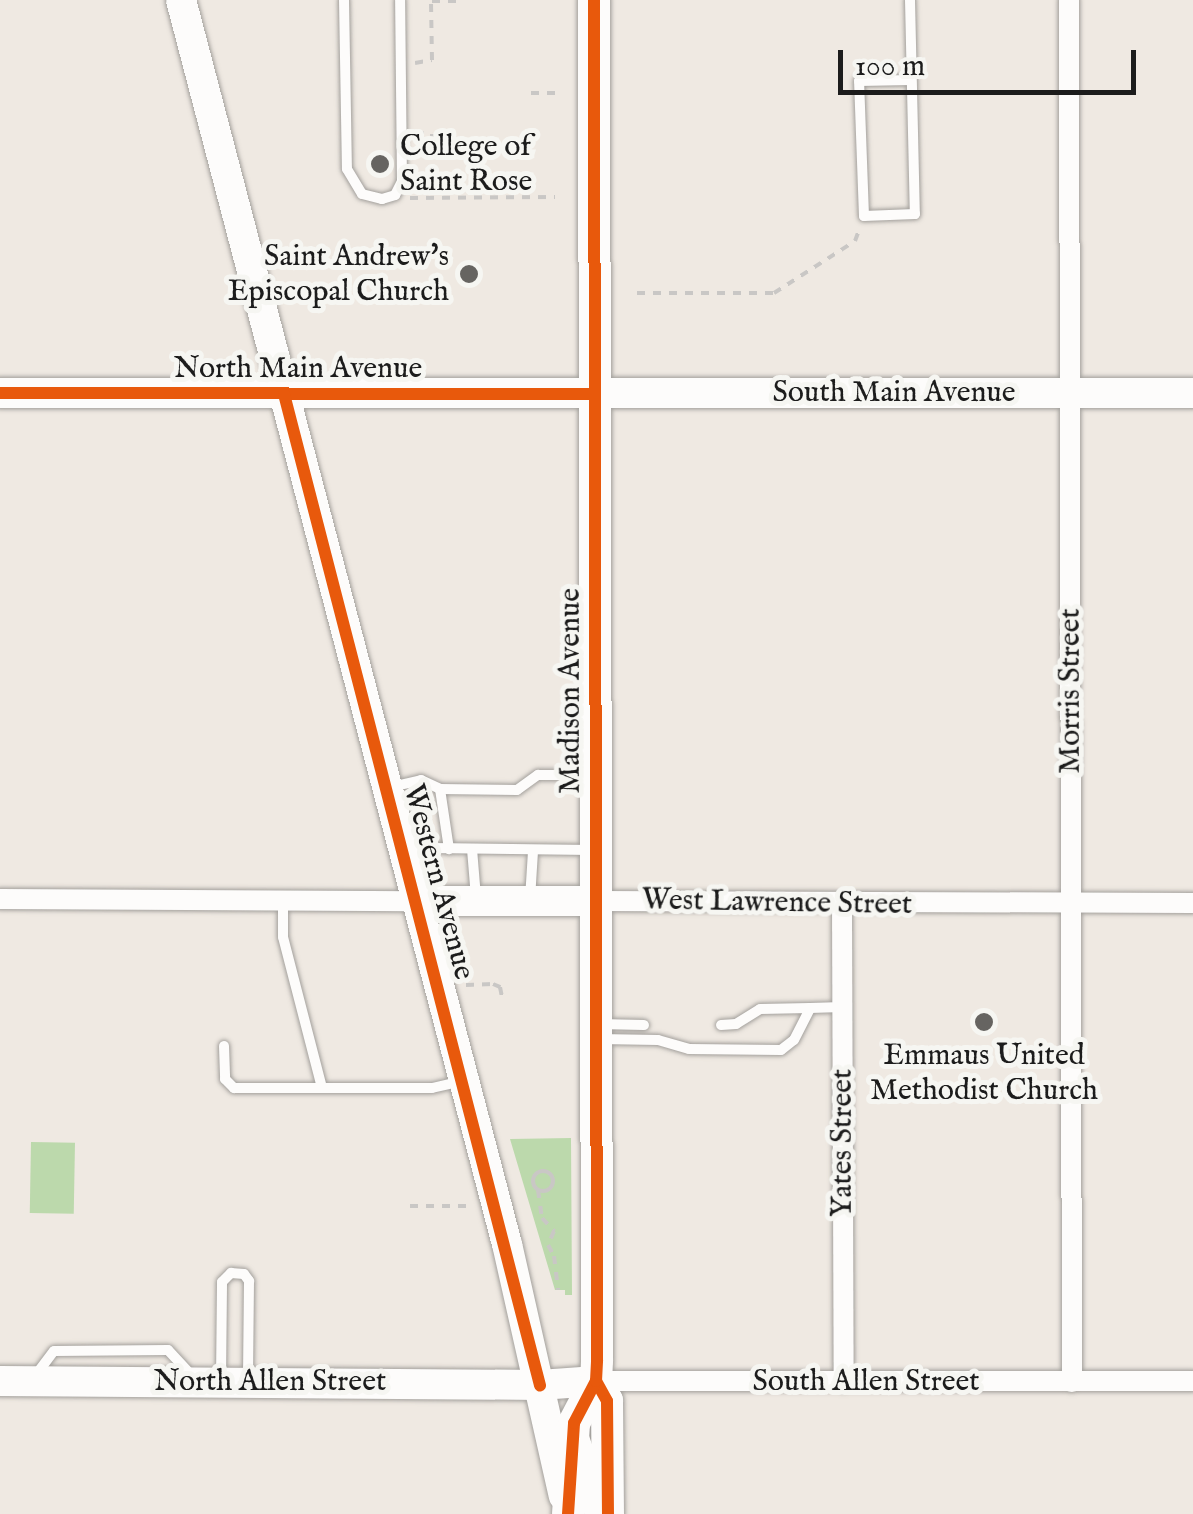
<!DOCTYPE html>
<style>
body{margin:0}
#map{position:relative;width:1193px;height:1514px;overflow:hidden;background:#efe9e2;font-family:"IM FELL English",serif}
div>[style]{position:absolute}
.green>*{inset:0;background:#bcd9ac;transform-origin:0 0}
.path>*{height:4px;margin-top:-2px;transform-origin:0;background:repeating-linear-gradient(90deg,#c9c7c5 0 8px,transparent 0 16px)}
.path>.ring{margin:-2px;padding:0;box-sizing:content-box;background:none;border:4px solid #c9c7c5;border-radius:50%}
.roads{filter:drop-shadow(0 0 2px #a3a09c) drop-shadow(0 0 2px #a3a09c)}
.lane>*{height:10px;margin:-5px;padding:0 5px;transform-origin:5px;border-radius:5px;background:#fdfcfb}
.street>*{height:20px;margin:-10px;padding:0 10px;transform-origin:10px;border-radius:10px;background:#fdfcfb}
.secondary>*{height:30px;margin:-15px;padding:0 15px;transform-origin:15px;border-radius:15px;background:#fdfcfb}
.primary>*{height:32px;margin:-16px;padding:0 16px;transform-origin:16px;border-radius:16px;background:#fdfcfb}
.cycleway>*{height:12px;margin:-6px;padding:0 6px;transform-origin:6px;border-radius:6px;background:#e8590c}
.dots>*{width:28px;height:28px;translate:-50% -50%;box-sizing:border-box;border:5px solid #f6f6f2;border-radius:50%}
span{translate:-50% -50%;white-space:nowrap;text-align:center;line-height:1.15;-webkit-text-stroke:10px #f6f6f2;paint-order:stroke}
.poi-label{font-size:30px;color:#1c1c1c}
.left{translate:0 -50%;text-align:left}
.right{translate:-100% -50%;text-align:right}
.street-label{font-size:30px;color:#1c1c1c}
.scale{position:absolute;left:838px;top:50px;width:298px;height:45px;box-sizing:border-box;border:5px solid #1c1c1c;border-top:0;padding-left:12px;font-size:30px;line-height:35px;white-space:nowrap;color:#1c1c1c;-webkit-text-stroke:8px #f6f6f2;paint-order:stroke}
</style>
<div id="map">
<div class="green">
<div style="clip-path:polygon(571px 1138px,572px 1295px,565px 1295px,565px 1290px,555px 1290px,510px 1139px)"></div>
<div style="left:31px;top:1142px;width:44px;height:71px;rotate:1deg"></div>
</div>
<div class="path">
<div style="left:432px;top:1px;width:30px"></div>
<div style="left:415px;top:63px;width:17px;rotate:-10deg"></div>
<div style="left:432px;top:60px;width:60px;rotate:-91deg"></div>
<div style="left:531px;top:93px;width:24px"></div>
<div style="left:416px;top:133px;width:16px;rotate:4deg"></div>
<div style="left:432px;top:134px;width:64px;rotate:89.1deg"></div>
<div style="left:410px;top:198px;width:145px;rotate:-0.4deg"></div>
<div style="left:637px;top:293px;width:137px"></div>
<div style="left:774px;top:293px;width:96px;rotate:-32.7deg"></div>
<div style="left:855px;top:241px;width:12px;rotate:-70deg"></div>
<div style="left:466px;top:985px;width:27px;rotate:-2deg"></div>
<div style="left:493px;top:984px;width:8px;rotate:23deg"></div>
<div style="left:500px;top:987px;width:15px;rotate:79deg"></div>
<div class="ring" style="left:533px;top:1171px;width:16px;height:16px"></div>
<div style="left:538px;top:1190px;width:28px;rotate:82deg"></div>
<div style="left:542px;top:1218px;width:18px;rotate:47deg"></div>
<div style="left:554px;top:1231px;width:15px;rotate:113deg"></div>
<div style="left:548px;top:1245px;width:13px;rotate:61deg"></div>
<div style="left:554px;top:1256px;width:34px;rotate:83deg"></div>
<div style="left:410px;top:1206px;width:62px"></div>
</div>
<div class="roads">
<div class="lane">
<div style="left:344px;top:0;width:169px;rotate:89deg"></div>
<div style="left:347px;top:169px;width:29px;rotate:59deg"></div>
<div style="left:362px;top:194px;width:21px;rotate:14deg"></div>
<div style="left:382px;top:199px;width:14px;rotate:-17deg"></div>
<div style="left:395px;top:195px;width:16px;rotate:-63deg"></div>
<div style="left:402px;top:181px;width:181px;rotate:-90.6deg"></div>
<div style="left:910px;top:0;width:214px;rotate:88.7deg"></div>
<div style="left:915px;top:214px;width:51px;rotate:177.8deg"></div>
<div style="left:864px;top:216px;width:135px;rotate:-92.1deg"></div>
<div style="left:859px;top:81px;width:52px;rotate:-1.1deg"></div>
<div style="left:391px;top:787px;width:31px;rotate:-13deg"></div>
<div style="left:421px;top:780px;width:21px;rotate:25deg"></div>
<div style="left:440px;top:789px;width:77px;rotate:0.7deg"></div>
<div style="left:517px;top:790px;width:26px;rotate:-36deg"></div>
<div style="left:538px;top:775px;width:53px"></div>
<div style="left:440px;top:789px;width:61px;rotate:81.5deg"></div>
<div style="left:472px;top:849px;width:49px;rotate:85.3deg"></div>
<div style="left:409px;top:854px;width:24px;rotate:-15deg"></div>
<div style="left:432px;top:848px;width:159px;rotate:0.7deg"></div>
<div style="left:530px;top:899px;width:48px;rotate:-86.4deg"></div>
<div style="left:283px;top:901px;width:36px;rotate:90deg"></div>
<div style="left:283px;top:937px;width:156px;rotate:75.5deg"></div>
<div style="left:599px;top:1024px;width:45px;rotate:1.3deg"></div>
<div style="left:721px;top:1025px;width:15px;rotate:-4deg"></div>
<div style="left:736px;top:1024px;width:28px;rotate:-32deg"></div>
<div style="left:760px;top:1009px;width:50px;rotate:-1.1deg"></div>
<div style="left:599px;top:1039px;width:59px;rotate:1deg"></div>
<div style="left:658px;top:1040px;width:32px;rotate:16deg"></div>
<div style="left:689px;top:1049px;width:92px;rotate:0.6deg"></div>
<div style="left:781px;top:1050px;width:16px;rotate:-38deg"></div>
<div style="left:794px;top:1040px;width:36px;rotate:-63deg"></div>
<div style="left:810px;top:1008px;width:32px;rotate:-2deg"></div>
<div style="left:224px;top:1046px;width:33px;rotate:88deg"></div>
<div style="left:225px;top:1079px;width:13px;rotate:45deg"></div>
<div style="left:234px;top:1088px;width:198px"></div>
<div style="left:432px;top:1088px;width:32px;rotate:-13deg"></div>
<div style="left:35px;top:1376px;width:31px;rotate:-53deg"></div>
<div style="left:54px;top:1351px;width:114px;rotate:-0.5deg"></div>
<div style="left:168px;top:1350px;width:37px;rotate:47deg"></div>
<div style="left:221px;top:1380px;width:98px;rotate:-89.4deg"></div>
<div style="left:222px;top:1282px;width:13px;rotate:-45deg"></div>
<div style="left:231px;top:1273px;width:13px;rotate:4deg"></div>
<div style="left:244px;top:1274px;width:9px;rotate:54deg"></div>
<div style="left:249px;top:1281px;width:99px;rotate:90.6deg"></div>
</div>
<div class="street">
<div style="left:1069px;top:0;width:1382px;rotate:89.88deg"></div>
<div style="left:0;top:899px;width:416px;rotate:0.3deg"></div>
<div style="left:596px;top:901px;width:597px;rotate:0.19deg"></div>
<div style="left:842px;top:904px;width:478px;rotate:89.8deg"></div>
<div style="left:596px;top:1381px;width:597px"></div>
</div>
<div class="secondary">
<div style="left:181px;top:0;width:1286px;rotate:75.32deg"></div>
<div style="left:507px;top:1244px;width:258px;rotate:77.3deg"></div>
<div style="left:0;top:393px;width:1193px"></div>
<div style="left:416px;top:901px;width:180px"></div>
<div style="left:0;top:1381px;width:540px;rotate:0.42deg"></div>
<div style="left:540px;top:1385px;width:56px;rotate:-4.1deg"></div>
<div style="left:574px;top:1438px;width:80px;rotate:71.1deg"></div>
</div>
<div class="primary">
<div style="left:596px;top:1381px;width:23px;rotate:61deg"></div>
<div style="left:607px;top:1401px;width:113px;rotate:89.5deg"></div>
<div style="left:568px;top:1514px;width:91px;rotate:-86.2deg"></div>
<div style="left:574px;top:1423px;width:47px;rotate:-62.4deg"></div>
<div style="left:596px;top:1381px;width:21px;rotate:-87deg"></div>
<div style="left:597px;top:1360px;width:1360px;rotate:-90.13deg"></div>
</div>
</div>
<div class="cycleway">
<div style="left:0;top:393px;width:595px;rotate:0.1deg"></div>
<div style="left:284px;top:394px;width:1024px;rotate:75.52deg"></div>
<div style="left:596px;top:1381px;width:23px;rotate:61deg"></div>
<div style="left:607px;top:1401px;width:113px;rotate:89.5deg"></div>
<div style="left:568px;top:1514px;width:91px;rotate:-86.2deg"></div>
<div style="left:574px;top:1423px;width:47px;rotate:-62.4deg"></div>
<div style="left:596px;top:1381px;width:21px;rotate:-87deg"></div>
<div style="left:597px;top:1360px;width:1360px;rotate:-90.13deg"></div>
</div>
<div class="dots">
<div style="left:380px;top:164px;background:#666461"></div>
<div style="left:469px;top:274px;background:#666461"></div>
<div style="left:984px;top:1022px;background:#666461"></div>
</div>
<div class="poi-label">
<span class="left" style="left:400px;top:164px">College of<br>Saint Rose</span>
<span class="right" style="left:449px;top:274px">Saint Andrew's<br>Episcopal Church</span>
<span style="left:984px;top:1073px">Emmaus United<br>Methodist Church</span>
</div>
<div class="street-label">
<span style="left:298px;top:369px">North Main Avenue</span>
<span style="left:894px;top:393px">South Main Avenue</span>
<span style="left:571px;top:691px;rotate:-90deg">Madison Avenue</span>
<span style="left:1071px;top:691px;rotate:-90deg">Morris Street</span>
<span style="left:438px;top:882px;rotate:75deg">Western Avenue</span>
<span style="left:777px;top:903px;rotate:1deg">West Lawrence Street</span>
<span style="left:843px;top:1143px;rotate:-90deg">Yates Street</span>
<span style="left:270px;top:1382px">North Allen Street</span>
<span style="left:866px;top:1382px">South Allen Street</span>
</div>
<div class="scale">100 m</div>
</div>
